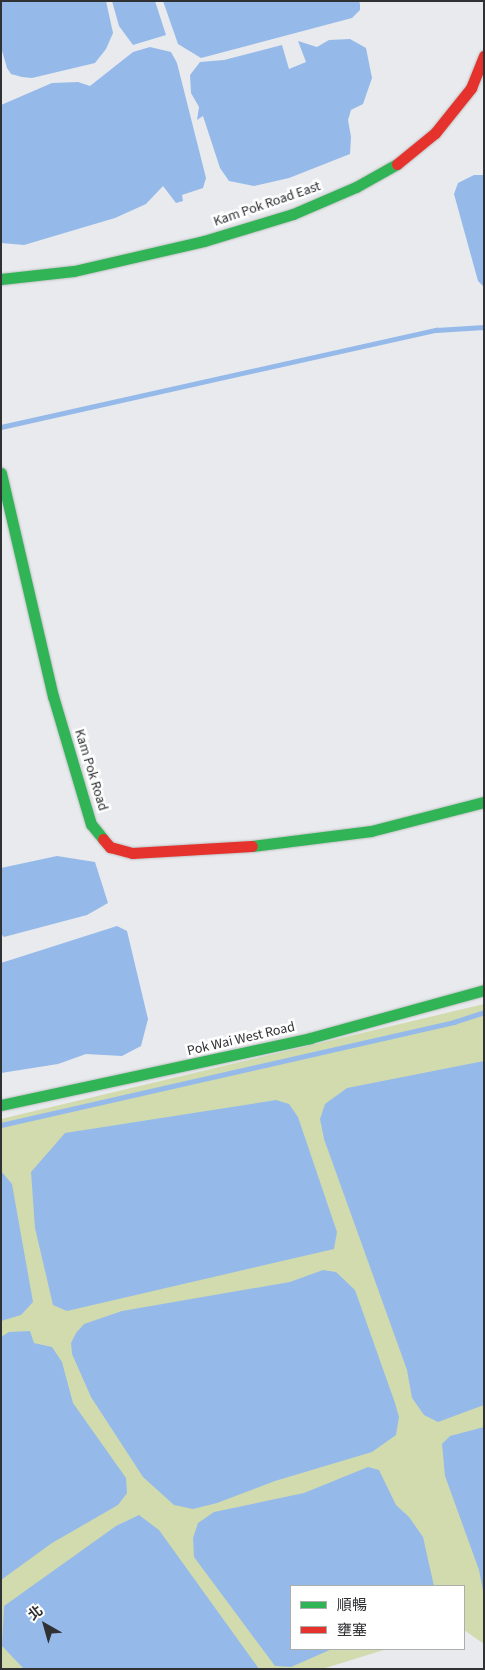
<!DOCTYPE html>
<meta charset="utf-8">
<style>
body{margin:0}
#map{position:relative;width:485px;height:1670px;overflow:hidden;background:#e8eaed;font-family:"Source Sans 3","Noto Sans TC",sans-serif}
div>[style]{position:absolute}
.green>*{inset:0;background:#d2dbae}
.water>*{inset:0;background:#95baea}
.stream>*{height:4.5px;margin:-2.25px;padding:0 2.25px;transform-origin:2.25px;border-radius:2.25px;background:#95baea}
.roads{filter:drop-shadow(0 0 1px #bec0c2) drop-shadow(0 0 1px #bec0c2)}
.fast>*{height:11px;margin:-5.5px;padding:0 5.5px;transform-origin:5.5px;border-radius:5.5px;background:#30b455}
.jam>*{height:11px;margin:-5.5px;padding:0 5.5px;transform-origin:5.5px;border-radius:5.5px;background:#e5322d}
span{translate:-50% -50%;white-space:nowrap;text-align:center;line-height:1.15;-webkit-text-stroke:5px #fff;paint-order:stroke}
.street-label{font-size:14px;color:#303133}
.frame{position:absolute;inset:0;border:2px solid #303133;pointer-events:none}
.legend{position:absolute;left:290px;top:1585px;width:175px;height:65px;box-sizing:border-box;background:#fff;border:1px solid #acadad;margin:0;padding:6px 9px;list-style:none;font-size:15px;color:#303133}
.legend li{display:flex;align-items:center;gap:10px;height:25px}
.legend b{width:25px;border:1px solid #acadad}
.north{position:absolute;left:20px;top:1600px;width:50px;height:50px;-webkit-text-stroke:4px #fff;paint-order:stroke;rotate:322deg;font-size:14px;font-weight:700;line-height:20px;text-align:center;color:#303133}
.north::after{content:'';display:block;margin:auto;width:18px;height:22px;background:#303133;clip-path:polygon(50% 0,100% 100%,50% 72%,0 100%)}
</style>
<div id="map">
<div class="green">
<div style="clip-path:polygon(484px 1004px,484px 1644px,464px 1630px,464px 1586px,291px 1586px,291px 1649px,387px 1649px,322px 1669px,1px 1669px,1px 1119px)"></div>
</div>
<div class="water">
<div style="clip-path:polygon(1px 1px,106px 1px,113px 33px,106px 49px,95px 63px,32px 78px,22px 77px,11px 74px,7px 68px,1px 47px)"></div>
<div style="clip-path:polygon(112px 1px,155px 1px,166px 35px,133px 45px,119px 26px)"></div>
<div style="clip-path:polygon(163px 1px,359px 1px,360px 4px,360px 10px,352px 18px,201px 58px,178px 44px)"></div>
<div style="clip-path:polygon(350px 39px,366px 48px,372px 78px,363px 104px,351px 110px,348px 120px,351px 137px,350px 154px,289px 178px,254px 186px,229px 181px,220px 168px,203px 116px,197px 120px,199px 107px,191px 93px,190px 75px,200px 62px,224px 60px,282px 45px,289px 69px,306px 62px,298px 41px,317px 47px,329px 40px)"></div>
<div style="clip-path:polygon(150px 47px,171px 52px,177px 63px,206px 178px,203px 188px,182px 195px,183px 201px,176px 203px,163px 186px,146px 204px,115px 218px,24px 245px,1px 243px,1px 105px,52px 83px,78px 82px,90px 86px,133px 52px)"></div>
<div style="clip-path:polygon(474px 175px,484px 175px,484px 287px,478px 281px,454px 194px,458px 183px)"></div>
<div style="clip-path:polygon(57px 856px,95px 862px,108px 903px,87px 915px,4px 937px,1px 934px,1px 868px)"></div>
<div style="clip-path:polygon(117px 926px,127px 931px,148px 1019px,141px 1046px,122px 1056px,86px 1054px,58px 1064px,1px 1073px,1px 963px)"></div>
<div style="clip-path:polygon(484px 1061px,484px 1405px,438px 1422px,424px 1415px,412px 1398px,407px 1370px,324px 1139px,320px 1119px,325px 1104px,347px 1088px)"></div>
<div style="clip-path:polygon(276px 1100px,289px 1104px,298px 1117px,337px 1232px,334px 1249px,67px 1311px,53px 1305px,35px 1228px,31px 1172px,65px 1133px)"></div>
<div style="clip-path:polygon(1px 1171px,12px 1184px,33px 1302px,21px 1315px,1px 1321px)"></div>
<div style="clip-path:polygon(323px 1270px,336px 1272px,355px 1290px,395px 1403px,399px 1417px,396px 1435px,372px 1452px,275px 1481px,217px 1503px,193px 1509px,174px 1505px,143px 1477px,91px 1397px,72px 1354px,71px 1343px,76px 1333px,84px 1324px,122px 1311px,290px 1282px)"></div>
<div style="clip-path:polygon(30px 1331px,34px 1343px,52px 1347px,62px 1362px,73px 1403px,126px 1478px,127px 1493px,118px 1505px,52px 1543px,1px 1580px,1px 1337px,9px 1332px)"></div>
<div style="clip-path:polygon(484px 1427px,484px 1596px,479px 1570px,445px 1476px,442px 1444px,450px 1436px)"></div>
<div style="clip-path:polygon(368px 1467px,379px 1470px,396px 1505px,409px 1517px,423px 1537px,434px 1586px,291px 1586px,291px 1649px,332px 1649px,291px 1667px,275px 1666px,194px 1557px,193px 1538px,198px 1523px,214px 1512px,304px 1493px)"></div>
<div style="clip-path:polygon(139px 1515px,159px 1530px,259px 1669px,24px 1669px,2px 1646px,4px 1606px,116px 1526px)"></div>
</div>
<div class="stream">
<div style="left:1px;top:427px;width:446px;rotate:-12.6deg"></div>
<div style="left:436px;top:330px;width:48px;rotate:-3.6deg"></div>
<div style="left:1px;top:1125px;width:465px;rotate:-12.8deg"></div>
<div style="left:454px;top:1022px;width:32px;rotate:-18deg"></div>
</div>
<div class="roads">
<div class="fast">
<div style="left:1px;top:279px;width:73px;rotate:-6.3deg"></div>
<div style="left:74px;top:271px;width:133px;rotate:-13deg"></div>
<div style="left:204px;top:241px;width:93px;rotate:-16.9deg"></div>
<div style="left:293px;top:214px;width:69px;rotate:-23.2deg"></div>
<div style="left:356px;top:187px;width:47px;rotate:-29.3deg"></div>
<div style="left:1px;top:473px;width:229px;rotate:76.9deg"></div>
<div style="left:53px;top:696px;width:134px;rotate:73.5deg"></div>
<div style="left:91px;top:824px;width:19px;rotate:51deg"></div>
<div style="left:252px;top:846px;width:120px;rotate:-7.2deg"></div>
<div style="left:371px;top:831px;width:117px;rotate:-14.4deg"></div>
<div style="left:1px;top:1105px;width:316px;rotate:-12.2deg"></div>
<div style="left:310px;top:1038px;width:180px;rotate:-15.4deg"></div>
</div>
<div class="jam">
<div style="left:397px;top:164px;width:49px;rotate:-39.2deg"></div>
<div style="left:435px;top:133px;width:58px;rotate:-51.3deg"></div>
<div style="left:471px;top:88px;width:35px;rotate:-68deg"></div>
<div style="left:103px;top:839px;width:11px;rotate:49deg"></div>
<div style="left:110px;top:847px;width:23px;rotate:15deg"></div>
<div style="left:132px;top:853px;width:120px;rotate:-3.3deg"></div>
</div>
</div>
<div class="street-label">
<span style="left:267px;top:204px;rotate:-19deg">Kam Pok Road East</span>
<span style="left:91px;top:770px;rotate:73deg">Kam Pok Road</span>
<span style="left:241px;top:1039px;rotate:-13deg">Pok Wai West Road</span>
</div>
<div class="frame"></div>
<ul class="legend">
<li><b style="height:6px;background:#30b455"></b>順暢</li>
<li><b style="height:6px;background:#e5322d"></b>壅塞</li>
</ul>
<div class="north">北</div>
</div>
